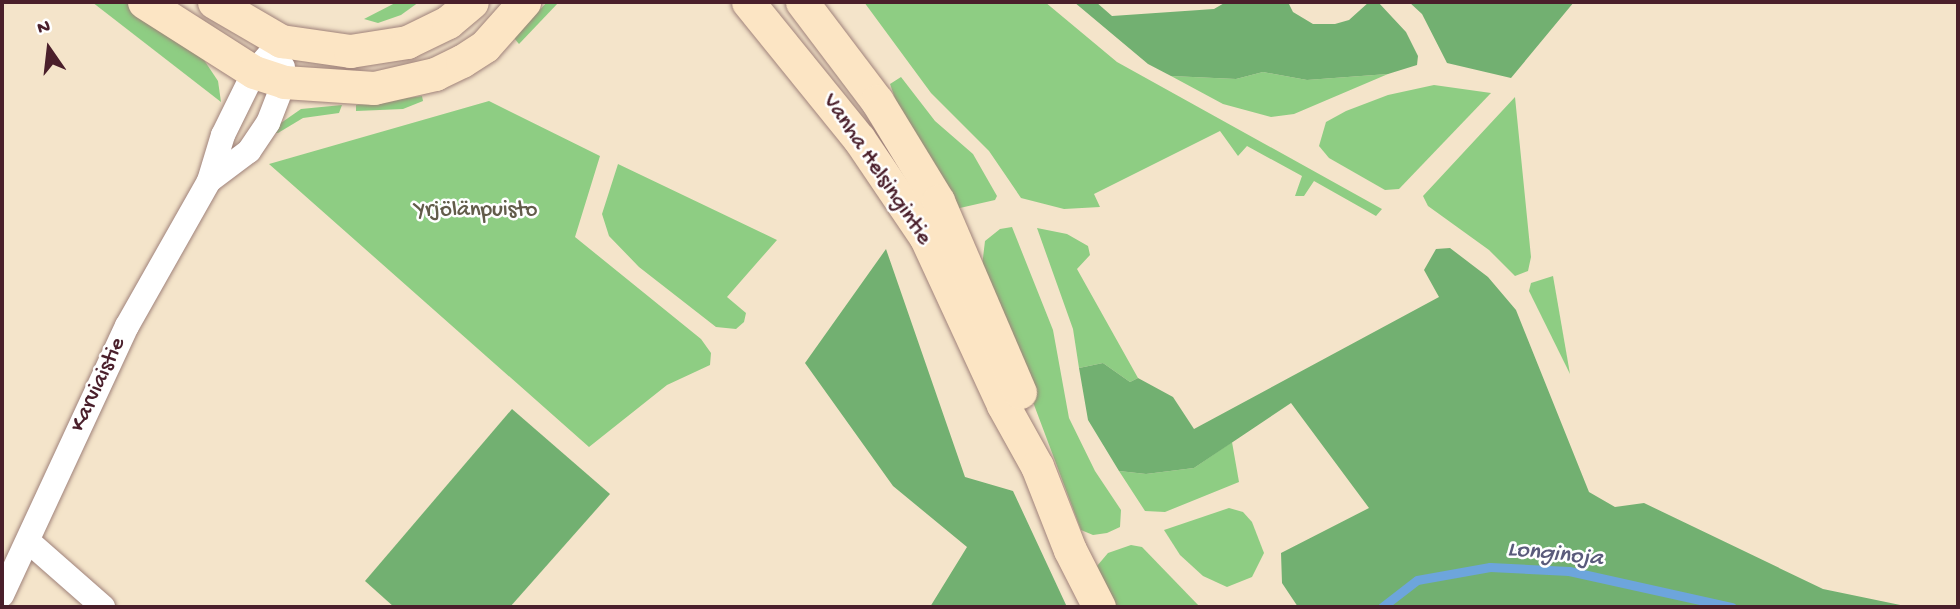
<!DOCTYPE html>
<meta charset="utf-8">
<style>
body{margin:0}
#map{position:relative;width:1960px;height:609px;overflow:hidden;background:#f4e4ca;font-family:"Gochi Hand",sans-serif}
div>[style]{position:absolute}
.green>*{inset:0;background:#8ecd83}
.forest>*{inset:0;background:#72b071}
.stream>*{height:9px;margin:-4.5px;padding:0 4.5px;transform-origin:4.5px;border-radius:4.5px;background:#6da5dc}
.roads{filter:drop-shadow(0 0 2px #9f827a) drop-shadow(0 0 2px #9f827a)}
.street>*{height:24px;margin:-12px;padding:0 12px;transform-origin:12px;border-radius:12px;background:#fff}
.secondary>*{height:33px;margin:-16.5px;padding:0 16.5px;transform-origin:16.5px;border-radius:16.5px;background:#fce5c4}
span{translate:-50% -50%;white-space:nowrap;text-align:center;line-height:1.15;-webkit-text-stroke:5px #fff;paint-order:stroke}
.street-label{font-size:23px;color:#4a1f2b}
.park-label{font-size:23px;color:#625c4a}
.water-label{font-size:24px;color:#5a5b7b;font-style:italic}
.frame{position:absolute;inset:0;border:4px solid #4a1f2b;pointer-events:none}
.north{position:absolute;left:14px;top:14px;width:70px;height:70px;-webkit-text-stroke:5px #fff;paint-order:stroke;rotate:346deg;font-size:19px;font-weight:700;line-height:28px;text-align:center;color:#4a1f2b}
.north::after{content:'';display:block;margin:auto;width:24px;height:32px;background:#4a1f2b;clip-path:polygon(50% 0,100% 100%,50% 72%,0 100%)}
</style>
<div id="map">
<div class="green">
<div style="clip-path:polygon(92px 2px,126px 2px,200px 54px,218px 81px,221px 102px)"></div>
<div style="clip-path:polygon(397px 2px,419px 2px,401px 15px,378px 23px,364px 19px)"></div>
<div style="clip-path:polygon(547px 2px,559px 2px,519px 44px,514px 38px)"></div>
<div style="clip-path:polygon(864px 2px,1045px 2px,1117px 62px,1382px 209px,1376px 216px,1314px 181px,1304px 196px,1295px 196px,1302px 176px,1247px 146px,1238px 156px,1220px 131px,1094px 194px,1100px 207px,1064px 209px,1021px 198px,989px 151px,931px 93px)"></div>
<div style="clip-path:polygon(1263px 72px,1307px 80px,1388px 74px,1294px 114px,1271px 117px,1223px 104px,1171px 76px,1236px 79px)"></div>
<div style="clip-path:polygon(901px 77px,935px 121px,973px 154px,997px 196px,995px 200px,951px 210px,909px 138px,890px 84px)"></div>
<div style="clip-path:polygon(1434px 85px,1491px 93px,1399px 189px,1385px 190px,1329px 158px,1319px 146px,1326px 122px,1346px 111px,1388px 95px)"></div>
<div style="clip-path:polygon(422px 96px,423px 101px,403px 109px,356px 111px,356px 105px)"></div>
<div style="clip-path:polygon(1515px 97px,1531px 257px,1528px 271px,1515px 276px,1489px 250px,1428px 206px,1423px 196px)"></div>
<div style="clip-path:polygon(489px 101px,600px 156px,575px 237px,701px 339px,711px 353px,710px 365px,667px 385px,589px 447px,269px 164px)"></div>
<div style="clip-path:polygon(342px 105px,339px 113px,303px 118px,278px 133px,268px 132px,301px 109px)"></div>
<div style="clip-path:polygon(618px 164px,777px 240px,727px 297px,746px 313px,744px 322px,736px 329px,716px 327px,639px 267px,609px 236px,602px 214px)"></div>
<div style="clip-path:polygon(1012px 227px,1053px 330px,1069px 418px,1095px 471px,1121px 510px,1120px 527px,1107px 533px,1093px 535px,1081px 530px,982px 266px,985px 241px,1000px 229px)"></div>
<div style="clip-path:polygon(1037px 228px,1067px 234px,1088px 246px,1090px 255px,1077px 269px,1138px 378px,1130px 382px,1103px 363px,1079px 368px,1073px 329px)"></div>
<div style="clip-path:polygon(1553px 276px,1570px 374px,1529px 291px,1531px 283px)"></div>
<div style="clip-path:polygon(1232px 442px,1239px 482px,1165px 512px,1145px 511px,1119px 471px,1146px 474px,1194px 468px)"></div>
<div style="clip-path:polygon(1229px 508px,1243px 512px,1252px 522px,1264px 553px,1252px 577px,1227px 587px,1203px 576px,1180px 555px,1164px 530px)"></div>
<div style="clip-path:polygon(1131px 545px,1142px 547px,1200px 607px,1115px 607px,1097px 566px,1108px 553px)"></div>
</div>
<div class="forest">
<div style="clip-path:polygon(1074px 2px,1096px 2px,1112px 16px,1214px 9px,1226px 2px,1288px 2px,1293px 12px,1313px 24px,1335px 24px,1349px 20px,1369px 2px,1378px 2px,1406px 32px,1418px 56px,1417px 65px,1388px 74px,1307px 80px,1263px 72px,1236px 79px,1171px 76px,1148px 64px)"></div>
<div style="clip-path:polygon(1409px 2px,1574px 2px,1511px 78px,1447px 63px,1422px 14px)"></div>
<div style="clip-path:polygon(1450px 248px,1488px 277px,1516px 310px,1589px 492px,1615px 507px,1644px 503px,1823px 589px,1910px 607px,1298px 607px,1282px 583px,1281px 553px,1369px 508px,1291px 403px,1194px 468px,1146px 474px,1119px 471px,1088px 420px,1079px 368px,1103px 363px,1130px 382px,1138px 378px,1173px 397px,1194px 429px,1439px 297px,1424px 270px,1436px 249px)"></div>
<div style="clip-path:polygon(886px 249px,965px 477px,1013px 491px,1067px 607px,930px 607px,967px 547px,893px 486px,805px 363px)"></div>
<div style="clip-path:polygon(512px 409px,610px 494px,510px 607px,394px 607px,365px 581px)"></div>
</div>
<div class="stream">
<div style="left:1382px;top:607px;width:44px;rotate:-37.6deg"></div>
<div style="left:1417px;top:580px;width:74px;rotate:-10.1deg"></div>
<div style="left:1490px;top:567px;width:79px;rotate:2.9deg"></div>
<div style="left:1569px;top:571px;width:167px;rotate:12.5deg"></div>
</div>
<div class="roads">
<div class="street">
<div style="left:209px;top:181px;width:50px;rotate:-36.9deg"></div>
<div style="left:249px;top:151px;width:34px;rotate:-56deg"></div>
<div style="left:268px;top:123px;width:44px;rotate:-68.7deg"></div>
<div style="left:284px;top:82px;width:15px;rotate:-94deg"></div>
<div style="left:28px;top:541px;width:100px;rotate:41.3deg"></div>
<div style="left:2px;top:595px;width:297px;rotate:-65.1deg"></div>
<div style="left:127px;top:326px;width:167px;rotate:-60.5deg"></div>
<div style="left:209px;top:181px;width:48px;rotate:-73.1deg"></div>
<div style="left:223px;top:135px;width:70px;rotate:-63.8deg"></div>
<div style="left:254px;top:72px;width:41px;rotate:-48.9deg"></div>
</div>
<div class="secondary">
<div style="left:144px;top:2px;width:130px;rotate:32.5deg"></div>
<div style="left:254px;top:72px;width:32px;rotate:18deg"></div>
<div style="left:284px;top:82px;width:90px;rotate:3.8deg"></div>
<div style="left:374px;top:88px;width:63px;rotate:-12.9deg"></div>
<div style="left:435px;top:74px;width:30px;rotate:-26deg"></div>
<div style="left:462px;top:61px;width:27px;rotate:-33deg"></div>
<div style="left:485px;top:46px;width:59px;rotate:-48.4deg"></div>
<div style="left:214px;top:2px;width:78px;rotate:30.2deg"></div>
<div style="left:281px;top:41px;width:70px;rotate:8.2deg"></div>
<div style="left:350px;top:51px;width:58px;rotate:-9deg"></div>
<div style="left:407px;top:42px;width:46px;rotate:-26deg"></div>
<div style="left:448px;top:22px;width:31px;rotate:-40deg"></div>
<div style="left:748px;top:2px;width:176px;rotate:51deg"></div>
<div style="left:859px;top:139px;width:120px;rotate:55.9deg"></div>
<div style="left:926px;top:238px;width:184px;rotate:65.2deg"></div>
<div style="left:1003px;top:405px;width:70px;rotate:60.9deg"></div>
<div style="left:1037px;top:466px;width:90px;rotate:68.6deg"></div>
<div style="left:1070px;top:550px;width:64px;rotate:63deg"></div>
<div style="left:802px;top:2px;width:124px;rotate:52.9deg"></div>
<div style="left:877px;top:101px;width:117px;rotate:58.6deg"></div>
<div style="left:938px;top:201px;width:208px;rotate:66.8deg"></div>
</div>
</div>
<div class="street-label">
<span style="left:876px;top:170px;rotate:56deg">Vanha Helsingintie</span>
<span style="left:99px;top:385px;rotate:-65deg">Karviaistie</span>
</div>
<div class="park-label">
<span style="left:476px;top:211px">Yrjölänpuisto</span>
</div>
<div class="water-label">
<span style="left:1555px;top:555px;rotate:6deg">Longinoja</span>
</div>
<div class="frame"></div>
<div class="north">N</div>
</div>
